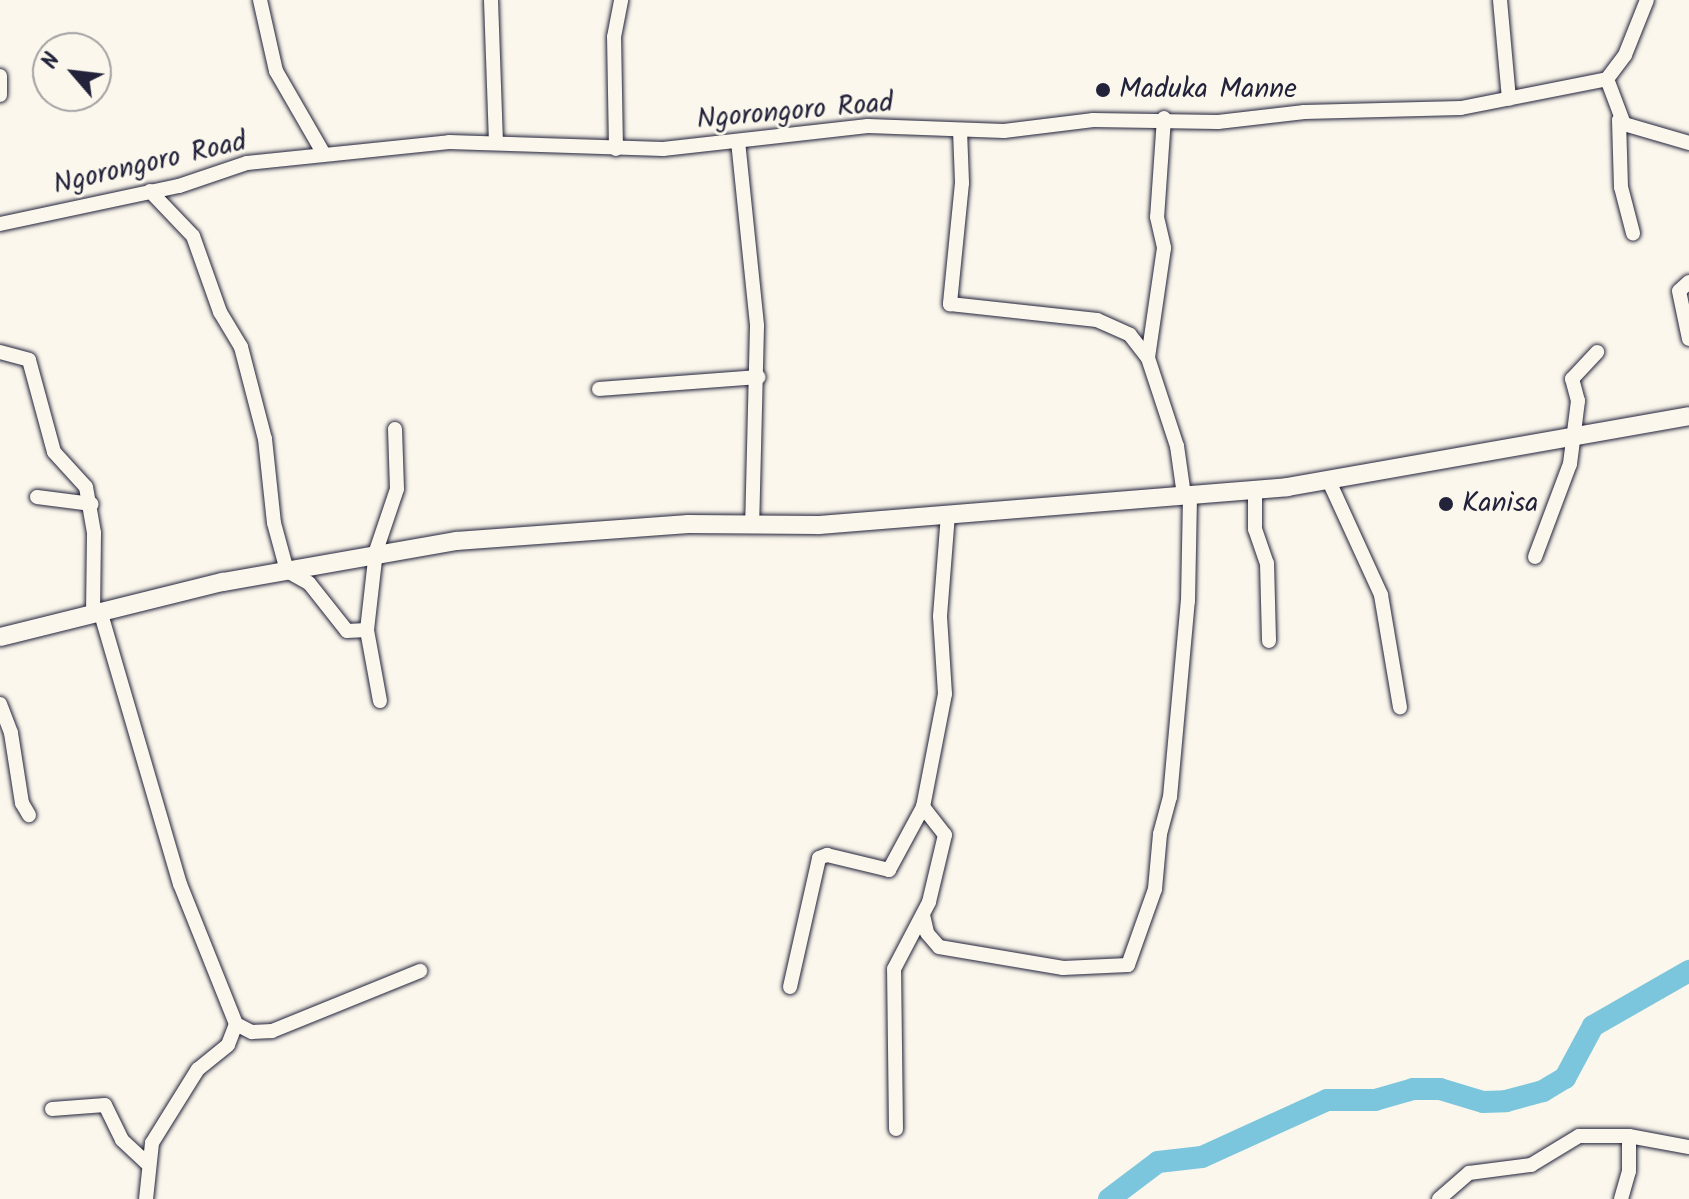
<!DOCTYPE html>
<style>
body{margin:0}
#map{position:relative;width:1689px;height:1199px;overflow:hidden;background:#fbf7ec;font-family:Kalam,sans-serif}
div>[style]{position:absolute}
.river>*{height:22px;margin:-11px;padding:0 11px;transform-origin:11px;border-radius:11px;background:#7cc6dd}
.roads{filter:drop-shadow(0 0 2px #22223b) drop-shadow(0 0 2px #22223b)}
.minor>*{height:14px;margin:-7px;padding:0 7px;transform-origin:7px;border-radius:7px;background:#fbf7ec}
.tertiary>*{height:18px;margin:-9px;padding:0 9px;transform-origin:9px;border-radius:9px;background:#fbf7ec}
.dots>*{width:22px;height:22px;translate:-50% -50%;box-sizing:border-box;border:4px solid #fbf7ec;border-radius:50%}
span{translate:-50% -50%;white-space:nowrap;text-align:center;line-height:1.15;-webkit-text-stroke:6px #fbf7ec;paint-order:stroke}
.poi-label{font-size:28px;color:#22223b}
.left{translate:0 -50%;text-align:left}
.street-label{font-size:28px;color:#22223b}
.north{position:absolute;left:32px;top:32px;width:80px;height:80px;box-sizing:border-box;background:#fbf7ec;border:2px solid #a4a2a5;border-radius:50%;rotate:298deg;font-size:22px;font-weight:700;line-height:32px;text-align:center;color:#22223b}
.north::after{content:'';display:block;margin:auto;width:28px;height:36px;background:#22223b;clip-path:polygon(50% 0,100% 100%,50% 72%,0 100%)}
</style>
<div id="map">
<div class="river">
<div style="left:1109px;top:1199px;width:61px;rotate:-37.1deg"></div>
<div style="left:1158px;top:1162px;width:44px;rotate:-6.5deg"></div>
<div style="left:1202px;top:1157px;width:137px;rotate:-24.5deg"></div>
<div style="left:1327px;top:1100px;width:48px"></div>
<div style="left:1375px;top:1100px;width:40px;rotate:-16deg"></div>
<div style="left:1413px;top:1089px;width:27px"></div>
<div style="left:1440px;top:1089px;width:45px;rotate:16.8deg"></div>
<div style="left:1483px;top:1102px;width:23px;rotate:-2deg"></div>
<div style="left:1506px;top:1101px;width:38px;rotate:-15deg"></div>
<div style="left:1543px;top:1091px;width:26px;rotate:-31deg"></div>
<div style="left:1565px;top:1078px;width:59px;rotate:-61.7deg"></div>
<div style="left:1593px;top:1026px;width:111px;rotate:-29.8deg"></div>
</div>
<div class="roads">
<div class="minor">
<div style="left:260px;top:0;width:73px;rotate:77.3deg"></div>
<div style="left:276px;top:71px;width:96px;rotate:60deg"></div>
<div style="left:491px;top:0;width:140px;rotate:88deg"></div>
<div style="left:1500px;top:0;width:99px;rotate:84.8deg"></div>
<div style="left:0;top:76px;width:19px;rotate:90deg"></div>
<div style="left:1607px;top:79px;width:48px;rotate:69.3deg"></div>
<div style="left:1624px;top:124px;width:68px;rotate:16.3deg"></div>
<div style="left:1164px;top:118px;width:99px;rotate:94deg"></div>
<div style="left:1157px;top:217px;width:32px;rotate:77deg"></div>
<div style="left:1164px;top:248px;width:111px;rotate:98.3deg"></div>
<div style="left:1148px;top:358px;width:93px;rotate:71.8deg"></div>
<div style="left:1177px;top:446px;width:49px;rotate:81.9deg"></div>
<div style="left:1619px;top:120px;width:67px;rotate:88.3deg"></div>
<div style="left:1621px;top:187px;width:48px;rotate:75.4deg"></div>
<div style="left:960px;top:130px;width:53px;rotate:87.8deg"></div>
<div style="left:962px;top:183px;width:122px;rotate:95.7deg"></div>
<div style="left:950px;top:304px;width:148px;rotate:6.2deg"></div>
<div style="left:1097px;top:320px;width:36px;rotate:24deg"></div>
<div style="left:1130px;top:335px;width:29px;rotate:52deg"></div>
<div style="left:738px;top:141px;width:186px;rotate:84.1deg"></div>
<div style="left:757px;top:326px;width:198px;rotate:91.4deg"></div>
<div style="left:616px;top:149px;width:112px;rotate:-91deg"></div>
<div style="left:614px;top:37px;width:38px;rotate:-79deg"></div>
<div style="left:150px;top:191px;width:62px;rotate:46.3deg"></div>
<div style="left:193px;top:236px;width:81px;rotate:70.4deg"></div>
<div style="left:220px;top:312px;width:41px;rotate:59deg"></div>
<div style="left:241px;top:347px;width:95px;rotate:75.4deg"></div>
<div style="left:265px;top:439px;width:84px;rotate:83.9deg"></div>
<div style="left:274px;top:523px;width:50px;rotate:74.8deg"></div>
<div style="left:287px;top:571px;width:25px;rotate:29deg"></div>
<div style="left:309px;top:583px;width:61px;rotate:51.6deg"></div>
<div style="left:347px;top:631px;width:20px;rotate:-3deg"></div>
<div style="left:0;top:224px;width:183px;rotate:-12deg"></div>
<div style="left:179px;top:186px;width:72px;rotate:-18.7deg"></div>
<div style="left:247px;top:163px;width:203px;rotate:-5.9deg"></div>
<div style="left:449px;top:142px;width:214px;rotate:1.9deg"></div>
<div style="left:663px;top:149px;width:206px;rotate:-6.4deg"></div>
<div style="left:868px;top:126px;width:136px;rotate:2.1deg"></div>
<div style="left:1004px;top:131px;width:90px;rotate:-7deg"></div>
<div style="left:1093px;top:120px;width:125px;rotate:0.9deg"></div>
<div style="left:1218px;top:122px;width:87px;rotate:-6.6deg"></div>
<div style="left:1304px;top:112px;width:157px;rotate:-1.5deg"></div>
<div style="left:1461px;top:108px;width:149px;rotate:-11.2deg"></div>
<div style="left:1607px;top:79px;width:30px;rotate:-53deg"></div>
<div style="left:1625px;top:55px;width:59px;rotate:-68.2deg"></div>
<div style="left:1689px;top:282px;width:13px;rotate:138deg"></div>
<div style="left:1679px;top:291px;width:49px;rotate:78.2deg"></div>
<div style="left:0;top:352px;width:30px;rotate:15deg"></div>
<div style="left:29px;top:360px;width:95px;rotate:74.8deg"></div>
<div style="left:54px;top:452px;width:47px;rotate:47.6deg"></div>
<div style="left:86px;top:487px;width:47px;rotate:80.1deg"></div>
<div style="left:94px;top:533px;width:82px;rotate:90.7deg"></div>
<div style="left:599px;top:389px;width:160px;rotate:-4.3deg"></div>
<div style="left:1328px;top:479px;width:128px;rotate:65.4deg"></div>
<div style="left:1381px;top:595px;width:114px;rotate:80.4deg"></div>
<div style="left:1255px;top:490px;width:39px;rotate:90deg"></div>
<div style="left:1255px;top:529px;width:36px;rotate:71deg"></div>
<div style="left:1267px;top:563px;width:78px;rotate:88.5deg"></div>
<div style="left:37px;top:497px;width:55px;rotate:7.3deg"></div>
<div style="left:1535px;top:557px;width:99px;rotate:-69.4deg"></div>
<div style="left:1570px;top:464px;width:64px;rotate:-82.8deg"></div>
<div style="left:1578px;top:401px;width:23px;rotate:-105deg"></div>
<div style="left:1572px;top:379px;width:37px;rotate:-47deg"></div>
<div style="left:101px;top:614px;width:281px;rotate:73.7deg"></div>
<div style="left:180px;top:884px;width:151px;rotate:68.2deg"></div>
<div style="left:236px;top:1024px;width:22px;rotate:111deg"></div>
<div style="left:228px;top:1045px;width:38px;rotate:141deg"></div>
<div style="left:198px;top:1069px;width:87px;rotate:121.9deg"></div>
<div style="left:152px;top:1143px;width:56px;rotate:96.1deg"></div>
<div style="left:380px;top:701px;width:72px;rotate:-100.4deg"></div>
<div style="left:367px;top:630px;width:80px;rotate:-83.5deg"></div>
<div style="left:376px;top:551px;width:65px;rotate:-71.3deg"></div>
<div style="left:397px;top:489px;width:60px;rotate:-91.9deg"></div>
<div style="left:0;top:704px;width:31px;rotate:69deg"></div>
<div style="left:11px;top:733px;width:71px;rotate:81.1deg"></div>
<div style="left:22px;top:803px;width:14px;rotate:60deg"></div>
<div style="left:923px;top:915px;width:18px;rotate:77deg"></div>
<div style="left:927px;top:933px;width:18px;rotate:49deg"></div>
<div style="left:939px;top:947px;width:126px;rotate:9.6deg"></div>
<div style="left:1063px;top:968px;width:65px;rotate:-2.6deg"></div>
<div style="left:1128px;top:965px;width:81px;rotate:-70.4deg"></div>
<div style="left:1155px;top:889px;width:55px;rotate:-84.8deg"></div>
<div style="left:1160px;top:834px;width:38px;rotate:-75deg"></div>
<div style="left:1170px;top:797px;width:197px;rotate:-84.8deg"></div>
<div style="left:1188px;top:601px;width:107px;rotate:-88.9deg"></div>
<div style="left:790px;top:987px;width:132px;rotate:-77.3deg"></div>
<div style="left:819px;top:858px;width:9px;rotate:-21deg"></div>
<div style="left:827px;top:855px;width:64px;rotate:13.6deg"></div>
<div style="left:889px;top:870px;width:72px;rotate:-61.6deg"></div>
<div style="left:236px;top:1024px;width:18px;rotate:27deg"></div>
<div style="left:252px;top:1032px;width:20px;rotate:-3deg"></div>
<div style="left:272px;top:1031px;width:160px;rotate:-22.1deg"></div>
<div style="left:52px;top:1109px;width:53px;rotate:-4.3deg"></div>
<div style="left:105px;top:1105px;width:39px;rotate:64deg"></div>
<div style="left:122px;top:1140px;width:34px;rotate:43deg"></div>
<div style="left:896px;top:1129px;width:160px;rotate:-90.7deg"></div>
<div style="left:894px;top:969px;width:76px;rotate:-62.4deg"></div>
<div style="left:929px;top:902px;width:69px;rotate:-76.6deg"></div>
<div style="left:945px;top:835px;width:36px;rotate:-128deg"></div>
<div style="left:923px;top:807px;width:115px;rotate:-79deg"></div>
<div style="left:945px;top:694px;width:78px;rotate:-93.7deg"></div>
<div style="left:940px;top:616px;width:102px;rotate:-85.5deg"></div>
<div style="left:1439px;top:1199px;width:40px;rotate:-41deg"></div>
<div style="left:1469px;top:1173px;width:63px;rotate:-7.4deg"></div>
<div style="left:1531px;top:1165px;width:56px;rotate:-31.1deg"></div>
<div style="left:1579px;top:1136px;width:50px"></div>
<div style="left:1629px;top:1136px;width:61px;rotate:10.4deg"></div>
<div style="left:1621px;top:1199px;width:29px;rotate:-74deg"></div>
<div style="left:1629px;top:1171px;width:35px;rotate:-90deg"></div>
</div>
<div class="tertiary">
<div style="left:0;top:637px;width:230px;rotate:-13.9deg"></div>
<div style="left:223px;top:582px;width:237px;rotate:-10deg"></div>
<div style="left:456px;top:541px;width:233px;rotate:-4.2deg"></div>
<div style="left:688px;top:524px;width:131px;rotate:0.4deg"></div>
<div style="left:819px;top:525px;width:470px;rotate:-4.6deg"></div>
<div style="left:1287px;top:487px;width:408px;rotate:-10deg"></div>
</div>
</div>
<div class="dots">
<div style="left:1103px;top:90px;background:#22223b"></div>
<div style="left:1446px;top:504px;background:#22223b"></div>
</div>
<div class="poi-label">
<span class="left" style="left:1119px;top:90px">Maduka Manne</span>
<span class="left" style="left:1462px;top:504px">Kanisa</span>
</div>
<div class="street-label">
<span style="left:795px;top:112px;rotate:-5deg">Ngorongoro Road</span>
<span style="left:150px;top:164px;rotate:-13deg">Ngorongoro Road</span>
</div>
<div class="north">N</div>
</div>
